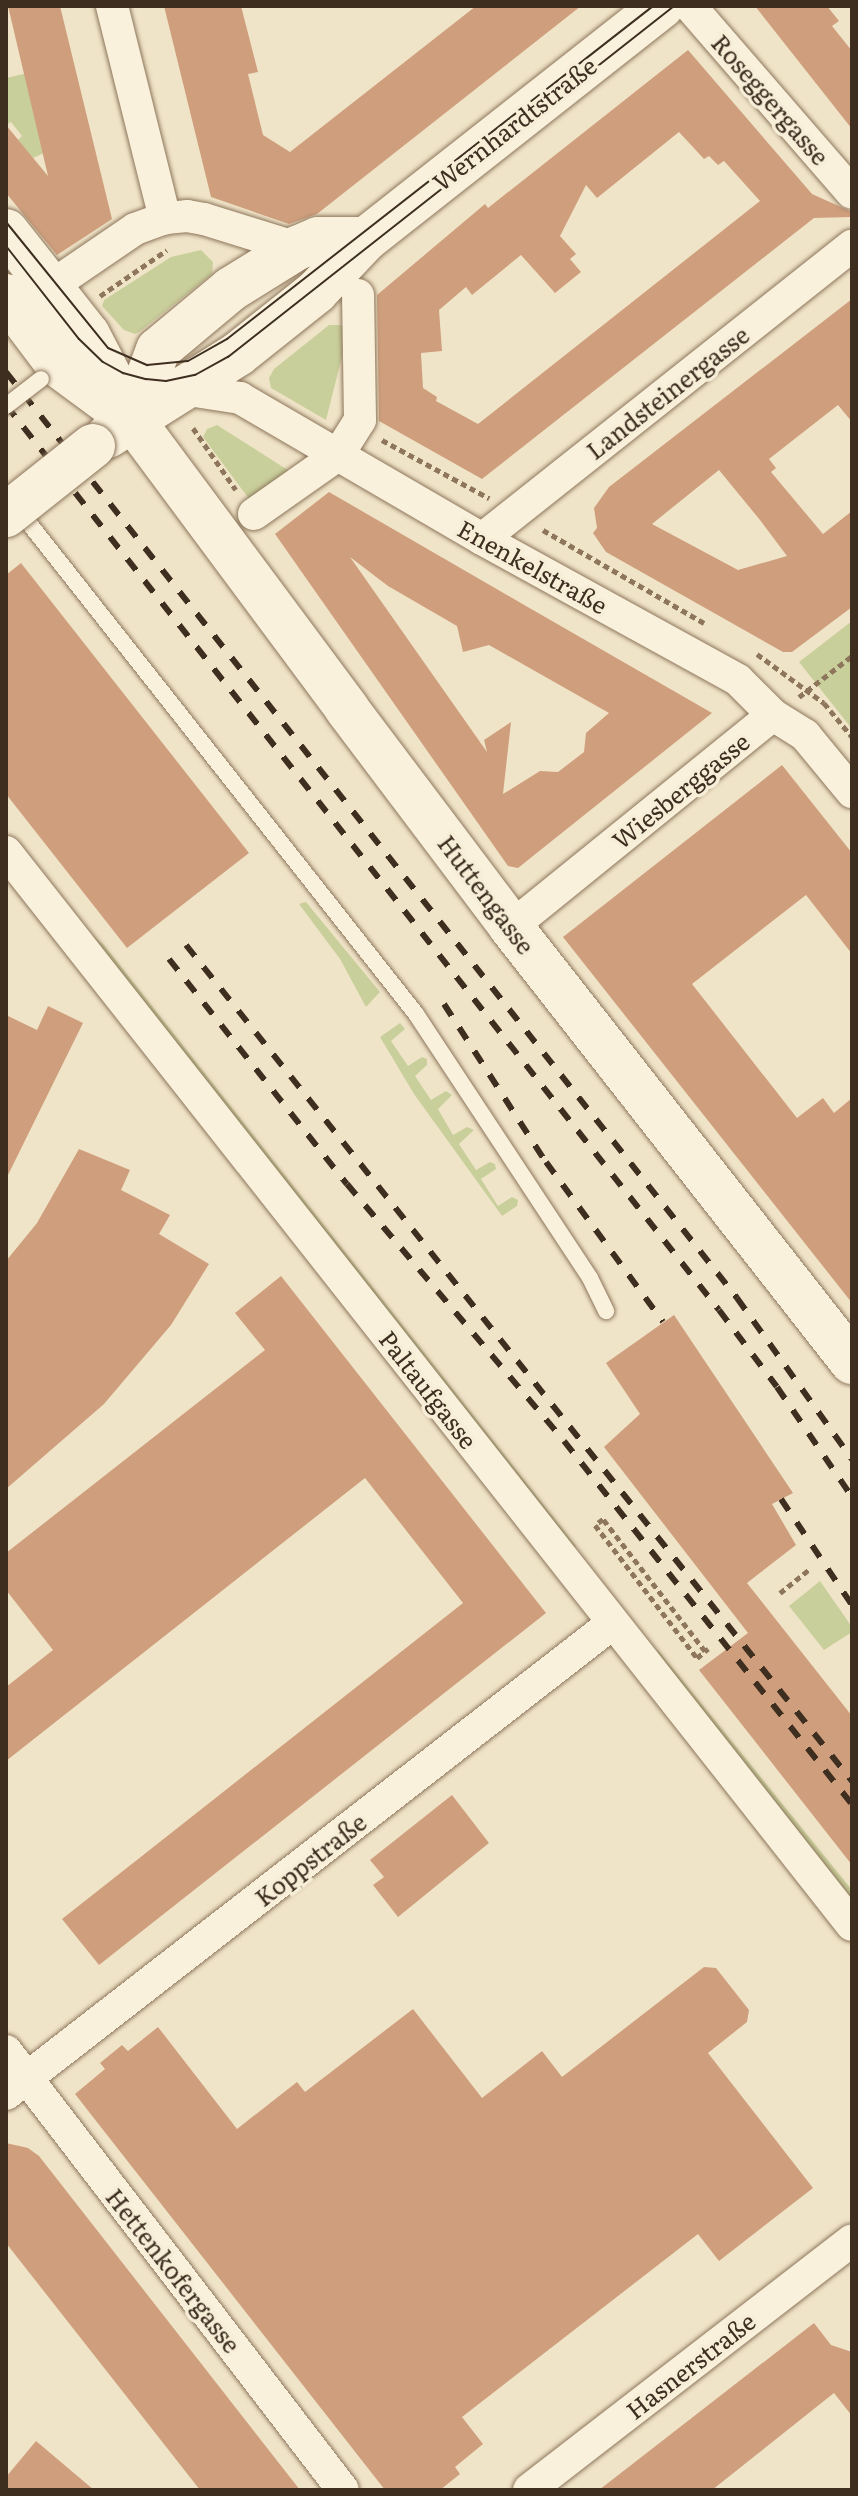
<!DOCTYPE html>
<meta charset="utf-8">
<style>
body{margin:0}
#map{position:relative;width:858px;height:2496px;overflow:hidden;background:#f0e4c8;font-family:Literata,serif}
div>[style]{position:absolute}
.green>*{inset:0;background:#c9cf9b}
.building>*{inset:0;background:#cf9f7d}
.path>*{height:5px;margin-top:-2.5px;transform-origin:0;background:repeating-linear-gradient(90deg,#8d765c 0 6px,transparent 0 10px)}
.roads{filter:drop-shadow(0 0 2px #8d765c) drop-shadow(0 0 2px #8d765c)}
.lane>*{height:16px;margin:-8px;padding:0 8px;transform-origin:8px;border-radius:8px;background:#faf1dc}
.street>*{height:32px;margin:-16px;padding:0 16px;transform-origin:16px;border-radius:16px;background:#faf1dc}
.secondary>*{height:44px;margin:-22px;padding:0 22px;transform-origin:22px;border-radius:22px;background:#faf1dc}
.tram>*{height:2px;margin:-1px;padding:0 1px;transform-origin:1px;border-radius:1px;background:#3d2e20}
.rail>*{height:6px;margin-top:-3px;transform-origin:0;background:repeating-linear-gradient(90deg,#3d2e20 0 14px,transparent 0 28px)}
.bridges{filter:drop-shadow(0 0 2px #8d765c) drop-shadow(0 0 2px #8d765c)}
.lane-bridge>*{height:16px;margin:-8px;padding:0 8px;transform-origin:8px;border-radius:8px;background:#faf1dc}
.secondary-bridge>*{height:44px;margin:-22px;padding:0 22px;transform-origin:22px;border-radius:22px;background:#faf1dc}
span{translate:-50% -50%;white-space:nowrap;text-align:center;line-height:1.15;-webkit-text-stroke:7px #f7eed8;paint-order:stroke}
.street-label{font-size:24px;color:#3d2e20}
.frame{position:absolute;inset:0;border:8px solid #3d2e20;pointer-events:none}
</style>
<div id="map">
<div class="green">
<div style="clip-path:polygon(32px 72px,51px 150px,33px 158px,18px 140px,22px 136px,11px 122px,6px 125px,6px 78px)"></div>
<div style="clip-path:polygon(201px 250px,213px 262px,212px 274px,139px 332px,135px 334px,124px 330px,102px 306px,104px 300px,171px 257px)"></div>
<div style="clip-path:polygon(329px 325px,342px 325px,348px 333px,326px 420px,271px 388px,269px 378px,274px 369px)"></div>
<div style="clip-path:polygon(217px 425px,294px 474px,255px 507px,203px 437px,207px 429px)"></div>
<div style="clip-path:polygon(852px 621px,852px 729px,799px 662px)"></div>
<div style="clip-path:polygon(306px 902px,380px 992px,366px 1007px,340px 959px,299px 904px)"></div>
<div style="clip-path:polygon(82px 927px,104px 945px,576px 1546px,569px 1556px)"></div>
<div style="clip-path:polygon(400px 1023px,405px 1029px,391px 1041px,408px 1066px,422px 1057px,427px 1059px,427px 1065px,415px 1076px,431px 1100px,446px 1091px,452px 1095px,438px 1109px,453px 1135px,467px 1127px,474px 1130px,459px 1144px,476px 1170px,490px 1162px,495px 1164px,496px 1169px,481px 1179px,498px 1206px,512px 1197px,518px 1200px,517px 1206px,502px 1216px,414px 1094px,380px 1037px)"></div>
<div style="clip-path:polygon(820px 1581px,852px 1627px,852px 1632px,824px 1650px,789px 1606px)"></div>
<div style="clip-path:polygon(658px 1650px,852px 1890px,852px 1913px,651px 1656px)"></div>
</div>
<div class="building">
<div style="clip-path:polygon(8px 6px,60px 6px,112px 219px,57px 255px,6px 193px,6px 125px,48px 176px)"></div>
<div style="clip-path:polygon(164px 6px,241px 6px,258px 72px,248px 74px,263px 135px,290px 152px,476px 6px,581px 6px,317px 214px,289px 224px,211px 197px)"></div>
<div style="clip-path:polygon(755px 6px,827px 6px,839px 21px,832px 26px,852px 51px,852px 129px)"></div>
<div style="clip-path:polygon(evenodd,688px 50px,812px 194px,852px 212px,852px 217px,814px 218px,482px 479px,379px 421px,377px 295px,485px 204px,488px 208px,688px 50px,679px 132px,704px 159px,709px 156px,718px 165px,724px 161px,760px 201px,478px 424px,436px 401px,437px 397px,423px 388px,421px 353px,442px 351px,439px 310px,466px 287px,472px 295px,521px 255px,555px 293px,581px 272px,570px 259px,576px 254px,560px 236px,586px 185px,597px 198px,679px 132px)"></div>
<div style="clip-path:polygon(evenodd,852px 299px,852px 422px,838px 405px,769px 459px,776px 468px,771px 472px,823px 534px,852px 511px,852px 607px,792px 652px,783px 652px,606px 552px,593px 533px,597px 528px,594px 508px,609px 487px,852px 299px,719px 470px,760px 520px,787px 556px,738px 570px,652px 524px,719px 470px)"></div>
<div style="clip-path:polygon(evenodd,329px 492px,526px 606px,712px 713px,518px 868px,508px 866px,275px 534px,329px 492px,350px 557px,388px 586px,457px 626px,463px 652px,489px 645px,609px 713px,586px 733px,584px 752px,558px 772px,540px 771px,503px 794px,511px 722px,484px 740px,487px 752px,350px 557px)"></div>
<div style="clip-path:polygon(21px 563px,249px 853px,127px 948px,6px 794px,6px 575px)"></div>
<div style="clip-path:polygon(782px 765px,852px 853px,852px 954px,806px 895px,692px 984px,797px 1118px,823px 1098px,834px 1113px,852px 1098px,852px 1303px,563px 937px)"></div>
<div style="clip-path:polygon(48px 1006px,83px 1023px,6px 1179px,6px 1015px,37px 1030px)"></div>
<div style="clip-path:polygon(79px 1149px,130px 1170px,121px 1190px,170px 1215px,159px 1234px,209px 1264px,171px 1325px,104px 1404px,6px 1489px,6px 1261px,37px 1223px)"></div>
<div style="clip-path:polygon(281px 1276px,546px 1613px,99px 1965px,62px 1919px,463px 1603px,365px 1478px,6px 1761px,6px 1687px,53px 1650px,6px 1590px,6px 1553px,265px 1350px,235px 1313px)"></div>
<div style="clip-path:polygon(674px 1315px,793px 1493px,772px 1504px,796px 1545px,747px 1583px,852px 1716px,852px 1865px,699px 1670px,748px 1633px,604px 1447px,640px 1414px,606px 1363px)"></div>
<div style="clip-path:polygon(452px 1795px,489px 1843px,398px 1917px,373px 1885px,384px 1877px,370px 1860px)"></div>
<div style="clip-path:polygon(704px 1967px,716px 1968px,749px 2010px,747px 2022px,708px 2053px,813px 2188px,719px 2261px,698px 2234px,462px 2417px,483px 2444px,455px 2467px,460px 2474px,440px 2490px,385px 2490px,75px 2094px,105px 2069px,100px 2063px,122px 2045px,128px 2051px,158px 2027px,237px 2129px,297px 2082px,305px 2092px,413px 2009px,482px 2098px,542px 2051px,562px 2077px)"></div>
<div style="clip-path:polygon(6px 2143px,28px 2148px,39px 2156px,300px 2490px,200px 2490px,6px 2243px)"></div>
<div style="clip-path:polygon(814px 2323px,831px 2345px,852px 2352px,852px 2416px,834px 2393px,712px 2490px,599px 2490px)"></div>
<div style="clip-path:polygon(36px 2441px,94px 2490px,6px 2490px,6px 2477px)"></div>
</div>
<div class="path">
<div style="left:100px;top:296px;width:81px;rotate:-34.5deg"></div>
<div style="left:193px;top:428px;width:75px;rotate:55.3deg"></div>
<div style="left:382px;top:440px;width:122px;rotate:28.5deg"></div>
<div style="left:543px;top:530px;width:186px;rotate:30deg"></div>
<div style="left:757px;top:654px;width:83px;rotate:36.2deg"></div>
<div style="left:824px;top:703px;width:44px;rotate:50.5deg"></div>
<div style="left:799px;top:697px;width:67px;rotate:-37.7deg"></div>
<div style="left:780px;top:1593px;width:38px;rotate:-39deg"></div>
<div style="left:705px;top:1651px;width:167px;rotate:-127.7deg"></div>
<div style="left:603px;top:1519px;width:10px;rotate:143deg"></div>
<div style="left:595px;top:1525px;width:168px;rotate:52.5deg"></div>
<div style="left:697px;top:1658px;width:11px;rotate:-41deg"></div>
<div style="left:705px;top:1651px;width:4px;rotate:-34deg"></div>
</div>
<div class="roads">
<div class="lane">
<div style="left:17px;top:508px;width:644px;rotate:51.74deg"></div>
<div style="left:416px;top:1014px;width:316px;rotate:56.6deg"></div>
<div style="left:590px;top:1278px;width:37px;rotate:64deg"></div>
</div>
<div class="street">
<div style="left:112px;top:6px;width:219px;rotate:76deg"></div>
<div style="left:690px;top:6px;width:247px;rotate:49.1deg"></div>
<div style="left:50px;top:287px;width:103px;rotate:-34.3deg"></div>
<div style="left:135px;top:229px;width:32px;rotate:-20deg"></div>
<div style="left:165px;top:218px;width:22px;rotate:-5deg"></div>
<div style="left:187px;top:216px;width:17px;rotate:10deg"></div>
<div style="left:204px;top:219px;width:97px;rotate:17.3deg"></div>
<div style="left:182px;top:389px;width:59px;rotate:8.8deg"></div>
<div style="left:240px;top:398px;width:280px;rotate:30.2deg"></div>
<div style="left:482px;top:539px;width:292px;rotate:28.8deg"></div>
<div style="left:738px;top:680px;width:49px;rotate:45deg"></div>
<div style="left:773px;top:715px;width:38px;rotate:32deg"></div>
<div style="left:805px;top:735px;width:74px;rotate:50.5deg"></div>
<div style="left:254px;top:514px;width:103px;rotate:-35.1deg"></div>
<div style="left:338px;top:455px;width:41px;rotate:-57.8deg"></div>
<div style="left:360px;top:420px;width:125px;rotate:-90.9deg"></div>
<div style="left:482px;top:539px;width:472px;rotate:-38.4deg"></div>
<div style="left:6px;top:852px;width:1366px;rotate:51.75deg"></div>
<div style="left:511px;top:927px;width:337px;rotate:-39deg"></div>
<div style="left:6px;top:2051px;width:553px;rotate:52.49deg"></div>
<div style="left:6px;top:2094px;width:768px;rotate:-37.81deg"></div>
<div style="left:529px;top:2490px;width:408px;rotate:-37.7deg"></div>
</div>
<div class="secondary">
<div style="left:6px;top:231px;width:132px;rotate:51.7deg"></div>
<div style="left:88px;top:335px;width:95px;rotate:62.4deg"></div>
<div style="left:132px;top:419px;width:361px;rotate:53.4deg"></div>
<div style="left:347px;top:709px;width:273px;rotate:53deg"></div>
<div style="left:511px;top:927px;width:553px;rotate:51.91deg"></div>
<div style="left:6px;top:296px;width:86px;rotate:53deg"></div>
<div style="left:58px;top:365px;width:86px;rotate:36.5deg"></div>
<div style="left:132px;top:419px;width:74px;rotate:-69.4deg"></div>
<div style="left:158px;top:350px;width:95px;rotate:-39.9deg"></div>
<div style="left:231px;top:289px;width:78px;rotate:-31.8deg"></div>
<div style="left:297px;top:248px;width:23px;rotate:-23deg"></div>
<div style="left:318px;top:239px;width:48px"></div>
<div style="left:108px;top:436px;width:154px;rotate:-32.2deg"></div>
<div style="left:238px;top:354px;width:100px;rotate:-38.5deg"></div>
<div style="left:316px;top:292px;width:73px;rotate:-46.7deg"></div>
<div style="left:366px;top:239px;width:377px;rotate:-38.2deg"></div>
</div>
</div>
<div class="tram">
<div style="left:6px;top:222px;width:162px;rotate:51deg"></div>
<div style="left:108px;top:348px;width:43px;rotate:23.6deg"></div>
<div style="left:147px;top:365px;width:41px;rotate:-5.6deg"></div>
<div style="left:188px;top:361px;width:45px;rotate:-29.4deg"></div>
<div style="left:227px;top:339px;width:541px;rotate:-38.01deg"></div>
<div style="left:6px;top:246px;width:118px;rotate:51.9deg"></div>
<div style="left:79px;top:339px;width:33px;rotate:44deg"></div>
<div style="left:103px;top:362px;width:23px;rotate:29deg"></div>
<div style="left:123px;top:373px;width:24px;rotate:15deg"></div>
<div style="left:146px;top:379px;width:20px;rotate:6deg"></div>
<div style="left:166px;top:381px;width:30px;rotate:-12deg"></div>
<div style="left:195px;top:375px;width:38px;rotate:-29deg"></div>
<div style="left:228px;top:357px;width:568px;rotate:-38.2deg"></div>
</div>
<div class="rail">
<div style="left:6px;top:372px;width:1180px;rotate:51.71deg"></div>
<div style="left:737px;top:1298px;width:198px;rotate:54.5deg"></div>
<div style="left:6px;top:405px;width:1152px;rotate:51.77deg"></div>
<div style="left:719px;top:1310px;width:96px;rotate:53deg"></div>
<div style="left:777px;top:1387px;width:133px;rotate:55.7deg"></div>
<div style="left:186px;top:945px;width:1069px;rotate:51.46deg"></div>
<div style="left:169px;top:959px;width:287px;rotate:51.7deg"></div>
<div style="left:347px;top:1184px;width:336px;rotate:49.8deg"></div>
<div style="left:564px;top:1441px;width:464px;rotate:51.6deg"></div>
<div style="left:444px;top:1004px;width:188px;rotate:57.2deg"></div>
<div style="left:546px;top:1162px;width:198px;rotate:53.8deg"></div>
<div style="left:781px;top:1499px;width:128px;rotate:56.2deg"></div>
</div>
<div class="bridges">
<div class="lane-bridge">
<div style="left:6px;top:406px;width:44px;rotate:-37.6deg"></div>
</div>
<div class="secondary-bridge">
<div style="left:6px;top:515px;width:111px;rotate:-38.4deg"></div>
</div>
</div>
<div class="street-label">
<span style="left:771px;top:99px;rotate:49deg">Roseggergasse</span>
<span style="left:514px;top:123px;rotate:-38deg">Wernhardtstraße</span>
<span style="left:667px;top:392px;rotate:-38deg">Landsteinergasse</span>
<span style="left:533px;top:566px;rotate:29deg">Enenkelstraße</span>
<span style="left:680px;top:790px;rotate:-39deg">Wiesberggasse</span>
<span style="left:487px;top:894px;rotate:53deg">Huttengasse</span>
<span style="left:429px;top:1389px;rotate:52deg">Paltaufgasse</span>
<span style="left:310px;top:1859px;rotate:-38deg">Koppstraße</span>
<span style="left:174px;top:2270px;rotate:52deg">Hettenkofergasse</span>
<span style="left:690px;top:2365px;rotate:-38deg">Hasnerstraße</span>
</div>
<div class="frame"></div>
</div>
